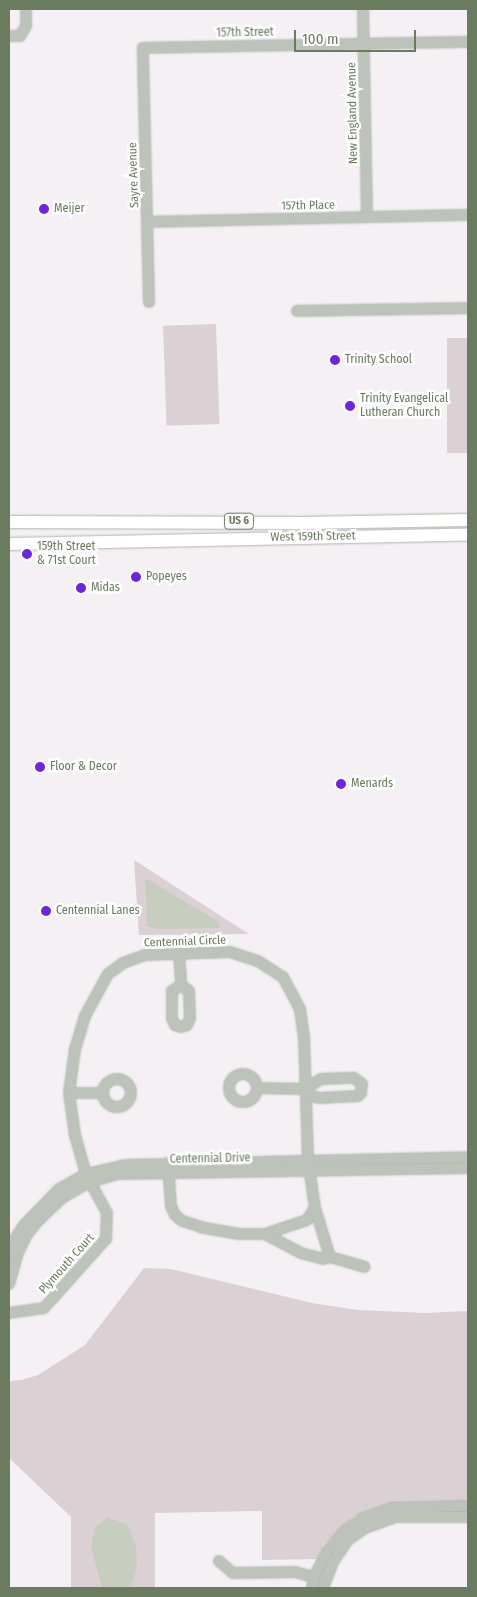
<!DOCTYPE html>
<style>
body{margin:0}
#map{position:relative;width:477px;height:1597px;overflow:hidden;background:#f4f0f4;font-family:"Fira Sans Condensed",sans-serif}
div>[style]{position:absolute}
.green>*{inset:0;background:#dbd1d4;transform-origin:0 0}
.water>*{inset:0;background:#c7cdbf}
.roads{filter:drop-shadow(0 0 1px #b0b5ac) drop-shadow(0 0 1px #b0b5ac)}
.minor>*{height:10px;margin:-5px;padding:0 5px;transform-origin:5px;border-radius:5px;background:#bdc3ba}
.minor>.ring{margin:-5px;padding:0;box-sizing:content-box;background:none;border:10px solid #bdc3ba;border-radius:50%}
.major>*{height:12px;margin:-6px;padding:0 6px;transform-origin:6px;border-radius:6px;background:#fff}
.dots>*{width:14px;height:14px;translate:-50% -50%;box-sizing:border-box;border:2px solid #fff;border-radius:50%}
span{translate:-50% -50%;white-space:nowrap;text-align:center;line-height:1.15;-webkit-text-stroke:5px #fff;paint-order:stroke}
.shield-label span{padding:1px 4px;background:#fff;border:1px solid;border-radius:4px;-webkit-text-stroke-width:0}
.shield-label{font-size:11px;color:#6a7b5f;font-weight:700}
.street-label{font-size:12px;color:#6a7b5f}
.poi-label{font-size:12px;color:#6a7b5f}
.left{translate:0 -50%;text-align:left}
.frame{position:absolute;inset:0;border:10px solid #6a7b5f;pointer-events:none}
.scale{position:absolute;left:294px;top:30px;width:122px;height:22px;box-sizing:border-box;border:2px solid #6a7b5f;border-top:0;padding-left:6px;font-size:15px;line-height:18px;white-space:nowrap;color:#6a7b5f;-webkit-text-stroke:4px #fff;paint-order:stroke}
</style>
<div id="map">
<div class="green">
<div style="left:216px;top:324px;width:100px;height:53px;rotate:88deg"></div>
<div style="left:447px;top:338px;width:21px;height:115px"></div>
<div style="clip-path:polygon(134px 860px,249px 934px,139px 935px)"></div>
<div style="clip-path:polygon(144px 1268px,171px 1269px,312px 1303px,358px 1310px,425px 1313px,468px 1311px,468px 1501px,394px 1503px,354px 1517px,323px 1545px,317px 1559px,262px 1560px,262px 1511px,155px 1513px,155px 1588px,71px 1588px,71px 1517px,9px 1458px,9px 1381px,21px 1380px,38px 1375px,85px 1345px)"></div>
</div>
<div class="water">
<div style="clip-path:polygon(147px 879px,219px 922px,220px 928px,158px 929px,147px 926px,145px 880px)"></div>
<div style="clip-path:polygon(108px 1517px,128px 1525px,136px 1546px,137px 1569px,130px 1588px,102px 1588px,91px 1547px,95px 1527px)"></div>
</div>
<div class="roads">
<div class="minor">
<div style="left:363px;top:9px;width:208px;rotate:88.9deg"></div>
<div style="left:9px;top:36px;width:11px"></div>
<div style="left:20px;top:36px;width:12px;rotate:-59deg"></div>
<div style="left:26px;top:26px;width:17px;rotate:-90deg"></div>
<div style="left:148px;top:222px;width:320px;rotate:-1.3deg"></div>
<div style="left:149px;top:302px;width:254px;rotate:-91.4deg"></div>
<div style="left:143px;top:48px;width:325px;rotate:-1.1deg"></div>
<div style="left:297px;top:311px;width:171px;rotate:-1deg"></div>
<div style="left:179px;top:953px;width:32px;rotate:86deg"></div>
<div style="left:181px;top:985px;width:10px;rotate:37deg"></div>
<div style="left:189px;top:991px;width:27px;rotate:88deg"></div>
<div style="left:190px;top:1018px;width:8px;rotate:113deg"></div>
<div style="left:187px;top:1025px;width:6px;rotate:162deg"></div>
<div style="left:181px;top:1027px;width:6px;rotate:-162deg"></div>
<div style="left:175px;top:1025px;width:8px;rotate:-113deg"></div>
<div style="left:172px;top:1018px;width:27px;rotate:-90deg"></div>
<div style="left:172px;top:991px;width:11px;rotate:-34deg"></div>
<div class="ring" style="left:229px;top:1074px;width:18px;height:18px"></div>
<div style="left:354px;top:1078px;width:10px;rotate:37deg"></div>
<div style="left:362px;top:1084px;width:9px;rotate:96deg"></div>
<div style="left:361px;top:1093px;width:4px;rotate:135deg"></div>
<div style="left:358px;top:1096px;width:39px;rotate:177deg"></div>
<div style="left:319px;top:1098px;width:9px;rotate:-162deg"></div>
<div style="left:310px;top:1095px;width:8px;rotate:-130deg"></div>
<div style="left:305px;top:1089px;width:19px;rotate:-32deg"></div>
<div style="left:321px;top:1079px;width:33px;rotate:-2deg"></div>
<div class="ring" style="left:103px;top:1079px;width:18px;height:18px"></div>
<div style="left:257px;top:1088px;width:48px;rotate:1.2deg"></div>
<div style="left:69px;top:1093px;width:34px"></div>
<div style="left:265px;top:1234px;width:41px;rotate:27.8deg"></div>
<div style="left:301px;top:1253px;width:23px;rotate:15deg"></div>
<div style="left:323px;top:1259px;width:7px;rotate:-16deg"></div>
<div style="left:330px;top:1257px;width:51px;rotate:-107deg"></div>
<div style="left:9px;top:1253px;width:8px;rotate:-76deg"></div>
<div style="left:11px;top:1245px;width:24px;rotate:-57deg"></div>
<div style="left:24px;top:1225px;width:50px;rotate:-45.8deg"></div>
<div style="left:59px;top:1189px;width:31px;rotate:-29deg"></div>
<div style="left:86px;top:1174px;width:40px;rotate:-13deg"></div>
<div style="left:125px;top:1165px;width:343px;rotate:-1.3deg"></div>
<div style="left:330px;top:1257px;width:36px;rotate:16deg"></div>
<div style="left:9px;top:1284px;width:32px;rotate:-74deg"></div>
<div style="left:18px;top:1253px;width:19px;rotate:-65deg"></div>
<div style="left:26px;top:1236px;width:16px;rotate:-52deg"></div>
<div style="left:36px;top:1223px;width:36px;rotate:-44deg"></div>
<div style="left:62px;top:1198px;width:32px;rotate:-30deg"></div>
<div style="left:90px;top:1182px;width:29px;rotate:-16deg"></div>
<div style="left:118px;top:1174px;width:350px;rotate:-1deg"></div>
<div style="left:9px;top:1313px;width:35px;rotate:-8deg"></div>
<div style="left:44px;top:1308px;width:93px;rotate:-48.1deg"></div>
<div style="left:106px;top:1239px;width:26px;rotate:-88deg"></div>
<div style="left:107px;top:1213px;width:44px;rotate:-118.3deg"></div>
<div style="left:86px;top:1174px;width:41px;rotate:-105.8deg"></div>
<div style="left:75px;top:1135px;width:42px;rotate:-98.1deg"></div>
<div style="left:69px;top:1093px;width:44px;rotate:-82.2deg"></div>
<div style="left:75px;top:1049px;width:34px;rotate:-73deg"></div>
<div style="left:85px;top:1016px;width:48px;rotate:-61.3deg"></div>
<div style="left:108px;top:974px;width:19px;rotate:-36deg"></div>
<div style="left:123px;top:963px;width:23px;rotate:-20deg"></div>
<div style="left:145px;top:955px;width:85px;rotate:-2deg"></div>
<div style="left:230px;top:952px;width:29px;rotate:18deg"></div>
<div style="left:258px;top:961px;width:30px;rotate:33deg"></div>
<div style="left:283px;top:977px;width:36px;rotate:62deg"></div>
<div style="left:300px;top:1009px;width:28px;rotate:82deg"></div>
<div style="left:304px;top:1037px;width:123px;rotate:88.1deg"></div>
<div style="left:308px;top:1160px;width:49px;rotate:81.7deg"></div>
<div style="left:315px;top:1208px;width:14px;rotate:124deg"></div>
<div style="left:307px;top:1220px;width:44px;rotate:161.6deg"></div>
<div style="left:265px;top:1234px;width:26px;rotate:180deg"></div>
<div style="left:239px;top:1234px;width:39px;rotate:-170deg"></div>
<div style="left:201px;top:1227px;width:20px;rotate:-162deg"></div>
<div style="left:182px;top:1221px;width:9px;rotate:-139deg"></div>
<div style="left:175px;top:1215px;width:10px;rotate:-114deg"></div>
<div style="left:171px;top:1206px;width:43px;rotate:-94deg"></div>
<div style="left:219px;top:1561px;width:18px;rotate:41deg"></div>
<div style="left:233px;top:1573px;width:62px;rotate:-0.9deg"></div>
<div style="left:295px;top:1572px;width:20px;rotate:15deg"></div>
<div style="left:312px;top:1588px;width:11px;rotate:-80deg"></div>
<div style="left:314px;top:1577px;width:29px;rotate:-63deg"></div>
<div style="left:327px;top:1551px;width:27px;rotate:-48deg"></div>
<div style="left:345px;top:1531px;width:21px;rotate:-35deg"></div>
<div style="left:362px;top:1519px;width:32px;rotate:-20deg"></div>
<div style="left:392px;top:1508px;width:76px;rotate:-1.5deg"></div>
<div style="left:323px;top:1588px;width:28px;rotate:-69deg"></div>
<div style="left:333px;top:1562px;width:27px;rotate:-56deg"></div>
<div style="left:348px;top:1540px;width:21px;rotate:-35deg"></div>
<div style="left:365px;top:1528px;width:32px;rotate:-20deg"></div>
<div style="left:395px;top:1517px;width:73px"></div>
</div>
<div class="major">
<div style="left:9px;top:522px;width:293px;rotate:0.2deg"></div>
<div style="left:302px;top:523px;width:166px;rotate:-1deg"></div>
<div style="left:9px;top:544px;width:459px;rotate:-1.2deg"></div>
</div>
</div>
<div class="dots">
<div style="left:44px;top:209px;background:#6d23e2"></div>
<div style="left:335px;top:360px;background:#6d23e2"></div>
<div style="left:350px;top:406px;background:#6d23e2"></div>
<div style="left:27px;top:554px;background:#6d23e2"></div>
<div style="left:136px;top:577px;background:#6d23e2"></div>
<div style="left:81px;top:588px;background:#6d23e2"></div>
<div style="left:40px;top:767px;background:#6d23e2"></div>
<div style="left:341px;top:784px;background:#6d23e2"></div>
<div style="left:46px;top:911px;background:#6d23e2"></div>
</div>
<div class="shield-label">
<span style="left:239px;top:521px">US 6</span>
</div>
<div class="street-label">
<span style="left:245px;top:33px;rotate:-1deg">157th Street</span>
<span style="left:353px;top:113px;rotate:-91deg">New England Avenue</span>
<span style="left:134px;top:175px;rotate:-92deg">Sayre Avenue</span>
<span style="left:308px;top:206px;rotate:-1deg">157th Place</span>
<span style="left:313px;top:537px;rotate:-1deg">West 159th Street</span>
<span style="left:185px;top:942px;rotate:-2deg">Centennial Circle</span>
<span style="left:210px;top:1159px;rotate:-1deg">Centennial Drive</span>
<span style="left:67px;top:1264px;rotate:-48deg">Plymouth Court</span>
</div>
<div class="poi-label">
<span class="left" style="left:54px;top:209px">Meijer</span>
<span class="left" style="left:345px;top:360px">Trinity School</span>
<span class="left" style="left:360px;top:406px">Trinity Evangelical<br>Lutheran Church</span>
<span class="left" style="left:37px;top:554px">159th Street<br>&amp; 71st Court</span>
<span class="left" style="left:146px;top:577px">Popeyes</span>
<span class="left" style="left:91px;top:588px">Midas</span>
<span class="left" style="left:50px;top:767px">Floor &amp; Decor</span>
<span class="left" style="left:351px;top:784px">Menards</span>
<span class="left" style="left:56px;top:911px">Centennial Lanes</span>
</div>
<div class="frame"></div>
<div class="scale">100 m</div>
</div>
